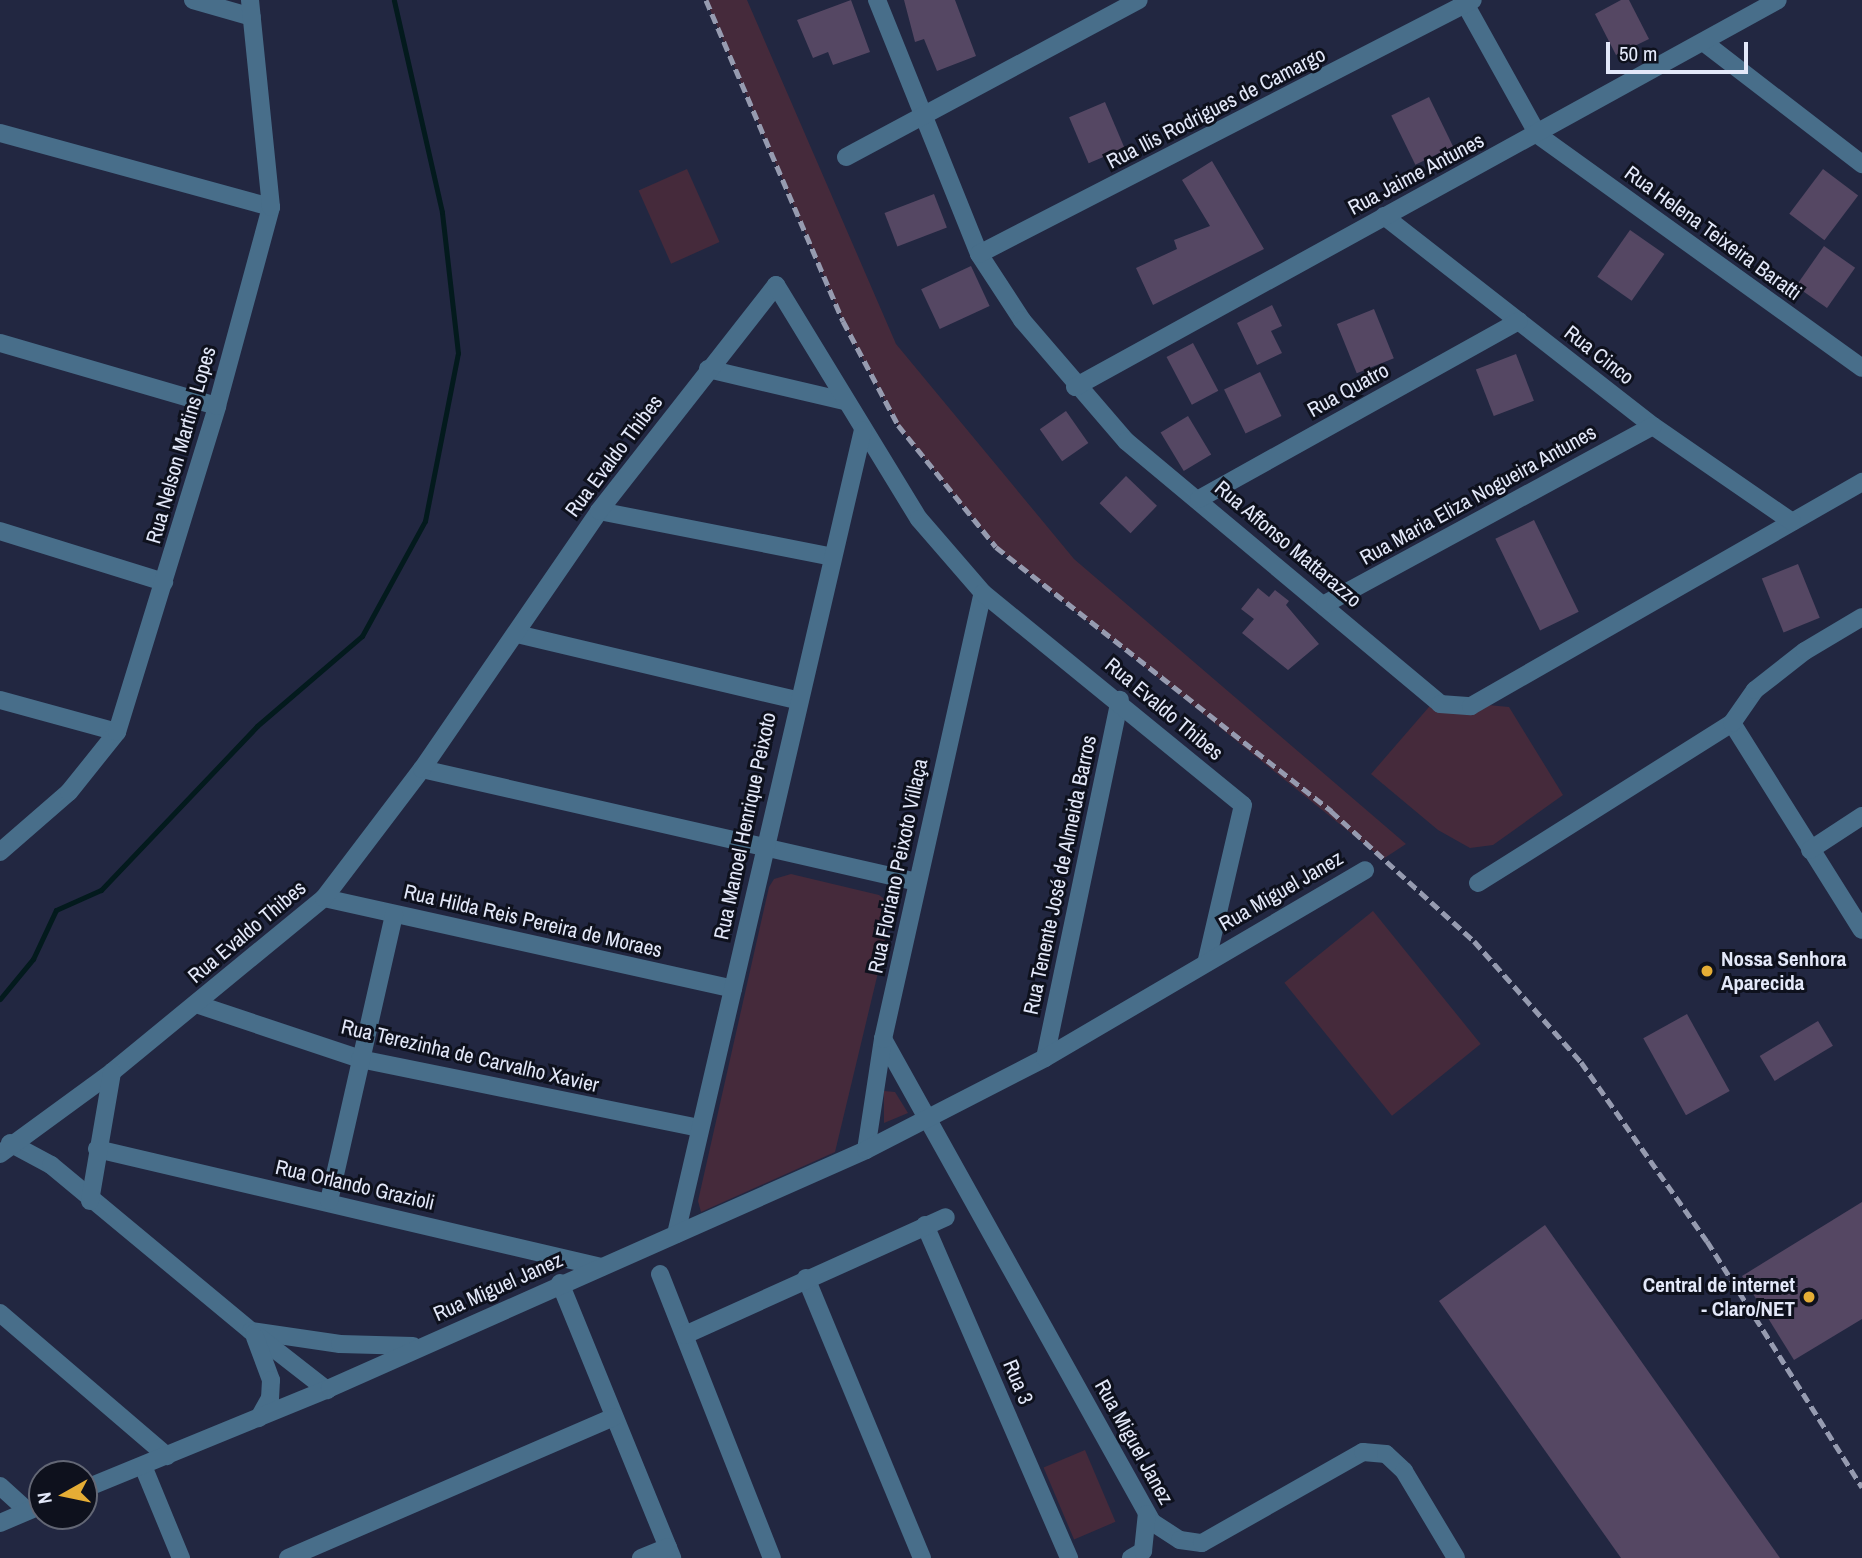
<!DOCTYPE html>
<meta charset="utf-8">
<style>
body{margin:0}
#map{position:relative;width:1862px;height:1558px;overflow:hidden;background:#222741;font-family:"Archivo Narrow",sans-serif}
div>[style]{position:absolute}
.green>*{inset:0;background:#452a3b;transform-origin:0 0}
.stream>*{height:5px;margin:-2.5px;padding:0 2.5px;transform-origin:2.5px;border-radius:2.5px;background:#031a1d}
.building>*{inset:0;background:#554763;transform-origin:0 0}
.street>*{height:18px;margin:-9px;padding:0 9px;transform-origin:9px;border-radius:9px;background:#486e8a}
.rail>*{height:5px;margin-top:-2.5px;transform-origin:0;background:repeating-linear-gradient(90deg,#969bb0 0 10px,transparent 0 15px)}
.dots>*{width:19px;height:19px;translate:-50% -50%;box-sizing:border-box;border:4px solid #0e111d;border-radius:50%}
span{translate:-50% -50%;white-space:nowrap;text-align:center;line-height:1.15;-webkit-text-stroke:6px #0e111d;paint-order:stroke}
.street-label{font-size:21px;color:#e3e8f9}
.poi-label{font-size:21px;color:#e3e8f9;font-weight:700}
.left{translate:0 -50%;text-align:left}
.right{translate:-100% -50%;text-align:right}
.north{position:absolute;left:28px;top:1460px;width:70px;height:70px;box-sizing:border-box;background:#0e111d;border:2px solid #636775;border-radius:50%;rotate:261deg;font-size:19px;font-weight:700;line-height:28px;text-align:center;color:#e3e8f9}
.north::after{content:'';display:block;margin:auto;width:24px;height:32px;background:#e5ad35;clip-path:polygon(50% 0,100% 100%,50% 72%,0 100%)}
.scale{position:absolute;left:1606px;top:42px;width:142px;height:32px;box-sizing:border-box;border:4px solid #e3e8f9;border-top:0;padding-left:9px;font-size:21px;line-height:24px;white-space:nowrap;color:#e3e8f9;-webkit-text-stroke:5px #0e111d;paint-order:stroke}
</style>
<div id="map">
<div class="green">
<div style="clip-path:polygon(706px 0,747px 0,896px 344px,1074px 559px,1406px 844px,1383px 859px,996px 547px,898px 425px,843px 321px)"></div>
<div style="left:687px;top:169px;width:80px;height:53px;rotate:66deg"></div>
<div style="clip-path:polygon(1435px 700px,1509px 707px,1563px 795px,1493px 845px,1470px 848px,1438px 830px,1371px 774px)"></div>
<div style="clip-path:polygon(791px 874px,879px 895px,894px 906px,835px 1152px,701px 1212px,698px 1201px,769px 887px,774px 879px)"></div>
<div style="left:1373px;top:911px;width:171px;height:114px;rotate:51deg"></div>
<div style="clip-path:polygon(884px 1091px,895px 1092px,908px 1113px,884px 1123px)"></div>
<div style="left:1085px;top:1450px;width:78px;height:45px;rotate:67deg"></div>
</div>
<div class="stream">
<div style="left:0;top:999px;width:52px;rotate:-50.5deg"></div>
<div style="left:33px;top:959px;width:54px;rotate:-64.9deg"></div>
<div style="left:56px;top:910px;width:49px;rotate:-24deg"></div>
<div style="left:101px;top:890px;width:226px;rotate:-46.4deg"></div>
<div style="left:257px;top:726px;width:138px;rotate:-40.6deg"></div>
<div style="left:362px;top:636px;width:131px;rotate:-61.3deg"></div>
<div style="left:425px;top:521px;width:171px;rotate:-78.9deg"></div>
<div style="left:458px;top:353px;width:142px;rotate:-96.5deg"></div>
<div style="left:442px;top:212px;width:217px;rotate:-102.8deg"></div>
</div>
<div class="building">
<div style="clip-path:polygon(851px 0,870px 52px,833px 65px,828px 52px,813px 58px,797px 20px)"></div>
<div style="clip-path:polygon(904px 0,955px 0,976px 56px,937px 71px,924px 39px,915px 42px)"></div>
<div style="clip-path:polygon(1621px 0,1629px 0,1649px 39px,1616px 55px,1595px 14px)"></div>
<div style="left:1429px;top:97px;width:55px;height:42px;rotate:64deg"></div>
<div style="left:1105px;top:102px;width:50px;height:39px;rotate:67deg"></div>
<div style="clip-path:polygon(1212px 161px,1264px 249px,1153px 305px,1136px 268px,1177px 249px,1174px 240px,1210px 226px,1182px 180px)"></div>
<div style="left:1823px;top:169px;width:44px;height:56px;rotate:37deg"></div>
<div style="left:934px;top:194px;width:36px;height:53px;rotate:69deg"></div>
<div style="left:1630px;top:230px;width:42px;height:57px;rotate:35deg"></div>
<div style="left:1824px;top:246px;width:38px;height:49px;rotate:35deg"></div>
<div style="left:971px;top:266px;width:44px;height:55px;rotate:65deg"></div>
<div style="clip-path:polygon(1272px 305px,1282px 326px,1271px 331px,1282px 353px,1257px 365px,1237px 323px)"></div>
<div style="left:1374px;top:309px;width:53px;height:40px;rotate:68deg"></div>
<div style="left:1193px;top:343px;width:54px;height:30px;rotate:62deg"></div>
<div style="left:1516px;top:354px;width:50px;height:43px;rotate:69deg"></div>
<div style="left:1260px;top:372px;width:49px;height:40px;rotate:64deg"></div>
<div style="left:1066px;top:411px;width:39px;height:32px;rotate:55deg"></div>
<div style="left:1188px;top:416px;width:45px;height:32px;rotate:59deg"></div>
<div style="left:1126px;top:476px;width:43px;height:38px;rotate:44deg"></div>
<div style="left:1534px;top:520px;width:102px;height:43px;rotate:64deg"></div>
<div style="left:1798px;top:564px;width:58px;height:39px;rotate:68deg"></div>
<div style="clip-path:polygon(1258px 588px,1269px 597px,1275px 590px,1289px 601px,1286px 605px,1319px 644px,1288px 670px,1242px 633px,1254px 619px,1241px 609px)"></div>
<div style="left:1687px;top:1014px;width:88px;height:50px;rotate:61deg"></div>
<div style="left:1818px;top:1021px;width:29px;height:68px;rotate:59deg"></div>
<div style="clip-path:polygon(1862px 1202px,1862px 1319px,1794px 1360px,1742px 1276px)"></div>
<div style="clip-path:polygon(1545px 1225px,1780px 1558px,1621px 1558px,1439px 1301px)"></div>
</div>
<div class="street">
<div style="left:193px;top:0;width:61px;rotate:16.1deg"></div>
<div style="left:877px;top:0;width:274px;rotate:68.1deg"></div>
<div style="left:979px;top:254px;width:79px;rotate:56.9deg"></div>
<div style="left:1022px;top:320px;width:160px;rotate:49.3deg"></div>
<div style="left:1126px;top:441px;width:410px;rotate:39.9deg"></div>
<div style="left:1440px;top:704px;width:31px;rotate:4deg"></div>
<div style="left:1471px;top:706px;width:451px;rotate:-29.8deg"></div>
<div style="left:1463px;top:0;width:154px;rotate:60.9deg"></div>
<div style="left:1538px;top:135px;width:399px;rotate:35.7deg"></div>
<div style="left:1706px;top:44px;width:197px;rotate:37.6deg"></div>
<div style="left:0;top:133px;width:281px;rotate:15.3deg"></div>
<div style="left:846px;top:157px;width:332px;rotate:-28.2deg"></div>
<div style="left:1384px;top:216px;width:341px;rotate:38deg"></div>
<div style="left:1653px;top:426px;width:169px;rotate:34.6deg"></div>
<div style="left:979px;top:254px;width:555px;rotate:-27.21deg"></div>
<div style="left:0;top:343px;width:226px;rotate:16.2deg"></div>
<div style="left:708px;top:369px;width:140px;rotate:13.2deg"></div>
<div style="left:1075px;top:387px;width:802px;rotate:-28.83deg"></div>
<div style="left:1199px;top:499px;width:366px;rotate:-29.1deg"></div>
<div style="left:599px;top:511px;width:234px;rotate:11.1deg"></div>
<div style="left:0;top:531px;width:172px;rotate:17.3deg"></div>
<div style="left:1325px;top:604px;width:373px;rotate:-28.5deg"></div>
<div style="left:517px;top:634px;width:287px;rotate:13.3deg"></div>
<div style="left:0;top:700px;width:121px;rotate:15.3deg"></div>
<div style="left:1732px;top:723px;width:244px;rotate:57.9deg"></div>
<div style="left:422px;top:769px;width:508px;rotate:12.86deg"></div>
<div style="left:1810px;top:850px;width:62px;rotate:-33.2deg"></div>
<div style="left:0;top:852px;width:91px;rotate:-41deg"></div>
<div style="left:69px;top:792px;width:77px;rotate:-51.3deg"></div>
<div style="left:117px;top:732px;width:341px;rotate:-72.9deg"></div>
<div style="left:217px;top:406px;width:206px;rotate:-74.8deg"></div>
<div style="left:271px;top:207px;width:208px;rotate:-95.8deg"></div>
<div style="left:1478px;top:883px;width:300px;rotate:-32.2deg"></div>
<div style="left:1732px;top:723px;width:40px;rotate:-55.1deg"></div>
<div style="left:1755px;top:690px;width:63px;rotate:-38deg"></div>
<div style="left:1805px;top:651px;width:66px;rotate:-30.8deg"></div>
<div style="left:324px;top:898px;width:419px;rotate:12.5deg"></div>
<div style="left:196px;top:1004px;width:173px;rotate:18.5deg"></div>
<div style="left:360px;top:1059px;width:345px;rotate:11.5deg"></div>
<div style="left:883px;top:1039px;width:553px;rotate:60.88deg"></div>
<div style="left:1152px;top:1522px;width:33px;rotate:33deg"></div>
<div style="left:1180px;top:1540px;width:22px;rotate:8deg"></div>
<div style="left:1202px;top:1543px;width:185px;rotate:-29.5deg"></div>
<div style="left:1363px;top:1452px;width:23px;rotate:5deg"></div>
<div style="left:1386px;top:1454px;width:25px;rotate:43deg"></div>
<div style="left:1404px;top:1471px;width:101px;rotate:59.1deg"></div>
<div style="left:1045px;top:1058px;width:366px;rotate:-78.2deg"></div>
<div style="left:10px;top:1143px;width:47px;rotate:28.2deg"></div>
<div style="left:51px;top:1165px;width:260px;rotate:39.7deg"></div>
<div style="left:251px;top:1331px;width:90px;rotate:8.3deg"></div>
<div style="left:340px;top:1344px;width:73px;rotate:1.6deg"></div>
<div style="left:97px;top:1149px;width:518px;rotate:13.18deg"></div>
<div style="left:866px;top:1150px;width:112px;rotate:-81.3deg"></div>
<div style="left:883px;top:1039px;width:457px;rotate:-77.4deg"></div>
<div style="left:0;top:1154px;width:139px;rotate:-36.2deg"></div>
<div style="left:112px;top:1072px;width:274px;rotate:-39.4deg"></div>
<div style="left:324px;top:898px;width:162px;rotate:-52.8deg"></div>
<div style="left:422px;top:769px;width:313px;rotate:-55.5deg"></div>
<div style="left:599px;top:511px;width:287px;rotate:-51.9deg"></div>
<div style="left:776px;top:285px;width:274px;rotate:58.6deg"></div>
<div style="left:919px;top:519px;width:98px;rotate:49.1deg"></div>
<div style="left:983px;top:593px;width:335px;rotate:39.2deg"></div>
<div style="left:1243px;top:805px;width:159px;rotate:103.1deg"></div>
<div style="left:90px;top:1201px;width:131px;rotate:-80.3deg"></div>
<div style="left:329px;top:1201px;width:294px;rotate:-77.2deg"></div>
<div style="left:925px;top:1225px;width:363px;rotate:66.6deg"></div>
<div style="left:676px;top:1234px;width:825px;rotate:-76.91deg"></div>
<div style="left:660px;top:1274px;width:305px;rotate:68.5deg"></div>
<div style="left:806px;top:1278px;width:303px;rotate:67.5deg"></div>
<div style="left:560px;top:1283px;width:297px;rotate:67.8deg"></div>
<div style="left:0;top:1313px;width:220px;rotate:40.6deg"></div>
<div style="left:254px;top:1333px;width:93px;rotate:38deg"></div>
<div style="left:685px;top:1335px;width:286px;rotate:-24.3deg"></div>
<div style="left:255px;top:1337px;width:46px;rotate:69.6deg"></div>
<div style="left:271px;top:1380px;width:18px;rotate:93deg"></div>
<div style="left:270px;top:1398px;width:23px;rotate:119deg"></div>
<div style="left:143px;top:1466px;width:100px;rotate:67.6deg"></div>
<div style="left:0;top:1486px;width:36px;rotate:42deg"></div>
<div style="left:84px;top:1489px;width:266px;rotate:-22.3deg"></div>
<div style="left:330px;top:1388px;width:586px;rotate:-23.94deg"></div>
<div style="left:866px;top:1150px;width:201px;rotate:-27.2deg"></div>
<div style="left:1045px;top:1058px;width:371px;rotate:-30.4deg"></div>
<div style="left:0;top:1523px;width:46px;rotate:-23.2deg"></div>
<div style="left:288px;top:1558px;width:355px;rotate:-23.4deg"></div>
<div style="left:641px;top:1558px;width:29px;rotate:-22deg"></div>
<div style="left:1131px;top:1558px;width:14px;rotate:-30deg"></div>
<div style="left:1143px;top:1551px;width:37px;rotate:-84deg"></div>
</div>
<div class="rail">
<div style="left:706px;top:0;width:349px;rotate:66.9deg"></div>
<div style="left:843px;top:321px;width:118px;rotate:62.1deg"></div>
<div style="left:898px;top:425px;width:156px;rotate:51.2deg"></div>
<div style="left:996px;top:547px;width:427px;rotate:38.2deg"></div>
<div style="left:1331px;top:811px;width:193px;rotate:42.3deg"></div>
<div style="left:1474px;top:941px;width:162px;rotate:48.5deg"></div>
<div style="left:1581px;top:1062px;width:219px;rotate:54.9deg"></div>
<div style="left:1707px;top:1241px;width:291px;rotate:57.8deg"></div>
</div>
<div class="dots">
<div style="left:1707px;top:971px;background:#e5ad35"></div>
<div style="left:1809px;top:1297px;background:#e5ad35"></div>
</div>
<div class="street-label">
<span style="left:1216px;top:108px;rotate:-27deg">Rua Ilis Rodrigues de Camargo</span>
<span style="left:1416px;top:174px;rotate:-28deg">Rua Jaime Antunes</span>
<span style="left:1713px;top:233px;rotate:36deg">Rua Helena Teixeira Baratti</span>
<span style="left:1599px;top:355px;rotate:38deg">Rua Cinco</span>
<span style="left:1348px;top:390px;rotate:-29deg">Rua Quatro</span>
<span style="left:181px;top:445px;rotate:-74deg">Rua Nelson Martins Lopes</span>
<span style="left:614px;top:456px;rotate:-53deg">Rua Evaldo Thibes</span>
<span style="left:1478px;top:495px;rotate:-29deg">Rua Maria Eliza Nogueira Antunes</span>
<span style="left:1288px;top:544px;rotate:40deg">Rua Affonso Mattarazzo</span>
<span style="left:1164px;top:709px;rotate:40deg">Rua Evaldo Thibes</span>
<span style="left:745px;top:826px;rotate:-78deg">Rua Manoel Henrique Peixoto</span>
<span style="left:898px;top:866px;rotate:-78deg">Rua Floriano Peixoto Villaça</span>
<span style="left:1060px;top:875px;rotate:-78deg">Rua Tenente José de Almeida Barros</span>
<span style="left:1281px;top:891px;rotate:-30deg">Rua Miguel Janez</span>
<span style="left:533px;top:921px;rotate:13deg">Rua Hilda Reis Pereira de Moraes</span>
<span style="left:247px;top:932px;rotate:-40deg">Rua Evaldo Thibes</span>
<span style="left:470px;top:1056px;rotate:13deg">Rua Terezinha de Carvalho Xavier</span>
<span style="left:355px;top:1185px;rotate:13deg">Rua Orlando Grazioli</span>
<span style="left:498px;top:1287px;rotate:-24deg">Rua Miguel Janez</span>
<span style="left:1018px;top:1382px;rotate:67deg">Rua 3</span>
<span style="left:1134px;top:1442px;rotate:61deg">Rua Miguel Janez</span>
</div>
<div class="poi-label">
<span class="left" style="left:1721px;top:971px">Nossa Senhora<br>Aparecida</span>
<span class="right" style="left:1795px;top:1297px">Central de internet<br>- Claro/NET</span>
</div>
<div class="north">N</div>
<div class="scale">50 m</div>
</div>
